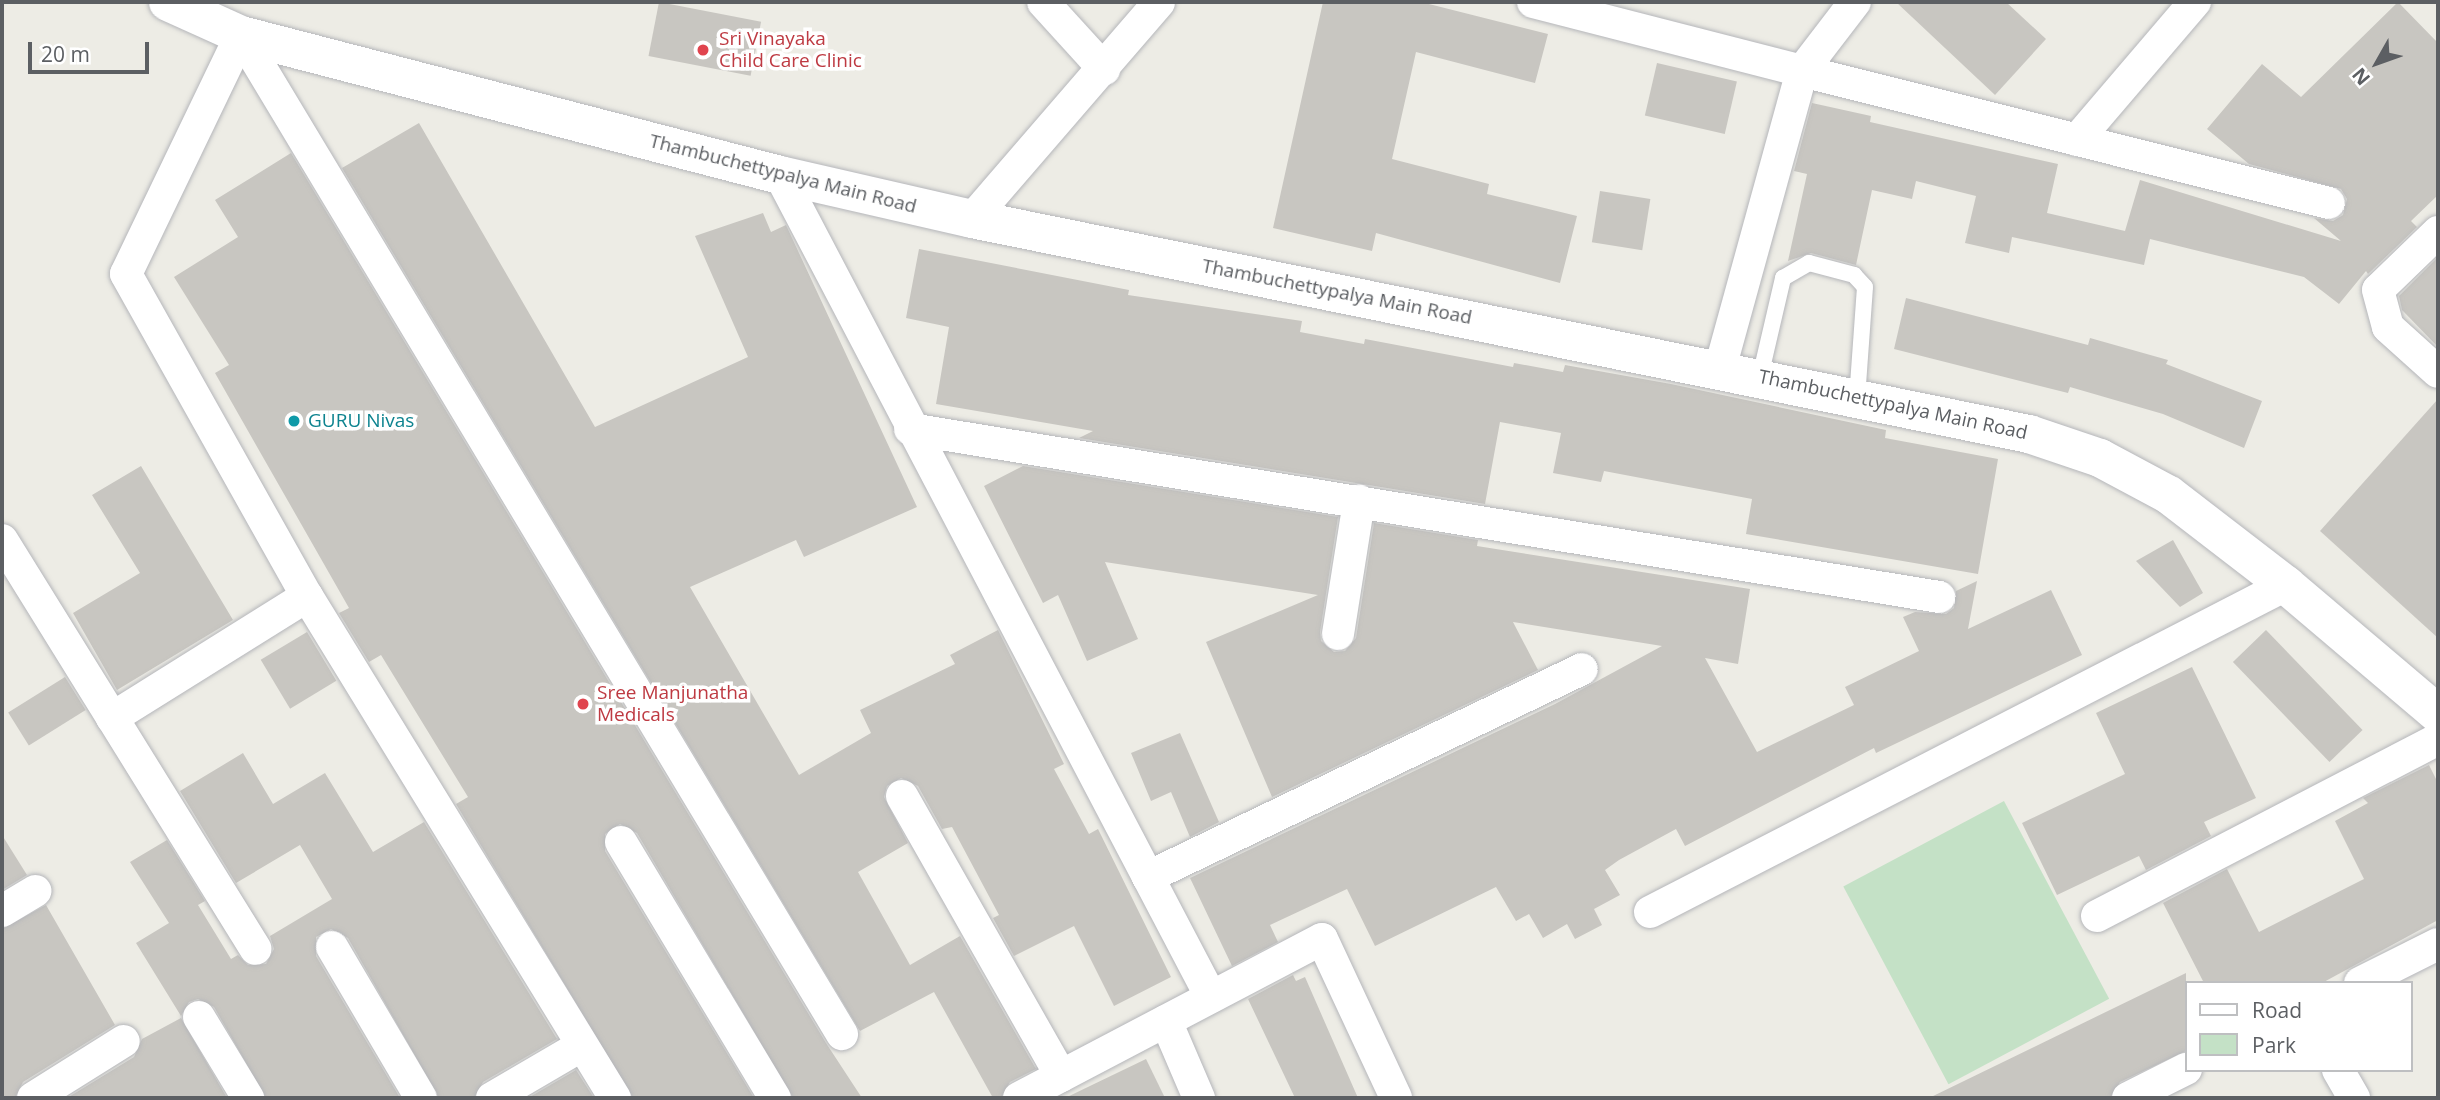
<!DOCTYPE html>
<style>
body{margin:0}
#map{position:relative;width:2440px;height:1100px;overflow:hidden;background:#edece5;font-family:"Open Sans",sans-serif}
div>[style]{position:absolute}
.green>*{inset:0;background:#c4e1c6;transform-origin:0 0}
.building>*{inset:0;background:#c8c6c1;transform-origin:0 0}
.roads{filter:drop-shadow(0 0 2px #b5b6ba) drop-shadow(0 0 2px #b5b6ba)}
.service>*{height:16px;margin:-8px;padding:0 8px;transform-origin:8px;border-radius:8px;background:#fff}
.minor>*{height:32px;margin:-16px;padding:0 16px;transform-origin:16px;border-radius:16px;background:#fff}
.secondary>*{height:38px;margin:-19px;padding:0 19px;transform-origin:19px;border-radius:19px;background:#fff}
.dots>*{width:19px;height:19px;translate:-50% -50%;box-sizing:border-box;border:4px solid #fff;border-radius:50%}
span{translate:-50% -50%;white-space:nowrap;text-align:center;line-height:1.15;-webkit-text-stroke:7px #fff;paint-order:stroke}
.health-label{font-size:19px;color:#be3a42}
.left{translate:0 -50%;text-align:left}
.street-label{font-size:19px;color:#5c5f63}
.culture-label{font-size:19px;color:#0d838f}
.frame{position:absolute;inset:0;border:4px solid #5c5f63;pointer-events:none}
.legend{position:absolute;left:2185px;top:981px;width:228px;height:91px;box-sizing:border-box;background:#fff;border:2px solid #bebfc1;margin:0;padding:9px 12px;list-style:none;font-size:21px;color:#5c5f63}
.legend li{display:flex;align-items:center;gap:14px;height:35px}
.legend b{width:35px;border:2px solid #bebfc1}
.north{position:absolute;left:2342px;top:28px;width:70px;height:70px;-webkit-text-stroke:5px #fff;paint-order:stroke;rotate:230deg;font-size:19px;font-weight:700;line-height:28px;text-align:center;color:#5c5f63}
.north::after{content:'';display:block;margin:auto;width:24px;height:32px;background:#5c5f63;clip-path:polygon(50% 0,100% 100%,50% 72%,0 100%)}
.scale{position:absolute;left:28px;top:42px;width:121px;height:32px;box-sizing:border-box;border:4px solid #5c5f63;border-top:0;padding-left:9px;font-size:21px;line-height:24px;white-space:nowrap;color:#5c5f63;-webkit-text-stroke:5px #fff;paint-order:stroke}
</style>
<div id="map">
<div class="green">
<div style="left:2004px;top:801px;width:224px;height:182px;rotate:62deg"></div>
</div>
<div class="building">
<div style="left:659px;top:2px;width:104px;height:55px;rotate:11deg"></div>
<div style="clip-path:polygon(1323px 2px,1421px 2px,1548px 34px,1535px 83px,1416px 52px,1392px 159px,1489px 184px,1487px 194px,1577px 216px,1560px 283px,1376px 233px,1372px 251px,1273px 228px)"></div>
<div style="clip-path:polygon(1896px 2px,2006px 2px,2046px 39px,1995px 95px)"></div>
<div style="clip-path:polygon(2398px 2px,2438px 43px,2438px 195px,2411px 221px,2417px 227px,2368px 274px,2366px 271px,2339px 304px,2304px 277px,2150px 239px,2144px 265px,2012px 237px,2009px 253px,1965px 243px,1976px 196px,1916px 181px,1912px 199px,1872px 190px,1856px 265px,1811px 253px,1788px 261px,1807px 174px,1794px 171px,1812px 103px,1871px 116px,1870px 122px,2058px 164px,2047px 213px,2125px 231px,2140px 180px,2341px 241px,2314px 218px,2333px 221px,2343px 215px,2347px 199px,2341px 189px,2249px 164px,2207px 129px,2262px 64px,2301px 97px)"></div>
<div style="left:1657px;top:63px;width:82px;height:54px;rotate:13deg"></div>
<div style="clip-path:polygon(419px 123px,595px 427px,748px 357px,695px 236px,763px 213px,771px 232px,786px 225px,917px 507px,804px 557px,796px 540px,690px 587px,799px 775px,871px 733px,860px 710px,955px 664px,950px 655px,998px 630px,1064px 764px,1054px 769px,1089px 834px,1098px 829px,1171px 977px,1114px 1006px,1074px 926px,1014px 956px,993px 918px,999px 915px,952px 827px,942px 829px,918px 786px,901px 778px,887px 786px,884px 797px,908px 843px,858px 872px,910px 965px,960px 936px,1036px 1069px,1010px 1082px,1001px 1098px,993px 1098px,934px 992px,860px 1031px,342px 168px)"></div>
<div style="clip-path:polygon(291px 153px,826px 1043px,862px 1098px,793px 1098px,637px 833px,620px 824px,605px 834px,605px 851px,754px 1098px,633px 1098px,456px 804px,468px 797px,381px 655px,369px 662px,339px 613px,349px 608px,215px 373px,229px 365px,174px 277px,238px 237px,215px 200px)"></div>
<div style="left:1600px;top:191px;width:51px;height:52px;rotate:9deg"></div>
<div style="clip-path:polygon(919px 249px,1129px 290px,1128px 295px,1302px 321px,1300px 332px,1364px 344px,1365px 339px,1513px 367px,1514px 363px,1563px 372px,1565px 365px,1671px 384px,1886px 430px,1885px 438px,1998px 459px,1978px 574px,1746px 534px,1752px 499px,1604px 471px,1601px 482px,1553px 473px,1561px 433px,1500px 422px,1485px 504px,1079px 438px,1093px 431px,936px 404px,949px 327px,906px 318px)"></div>
<div style="clip-path:polygon(2438px 257px,2438px 347px,2402px 310px,2399px 296px)"></div>
<div style="clip-path:polygon(1906px 298px,2088px 345px,2090px 338px,2168px 360px,2166px 364px,2262px 401px,2244px 448px,2163px 414px,2070px 387px,2068px 393px,1894px 349px)"></div>
<div style="clip-path:polygon(2438px 399px,2438px 638px,2320px 531px)"></div>
<div style="clip-path:polygon(141px 466px,233px 620px,117px 690px,73px 613px,140px 573px,92px 495px)"></div>
<div style="clip-path:polygon(1023px 466px,1338px 517px,1320px 632px,1321px 641px,1334px 652px,1345px 651px,1356px 638px,1374px 523px,1478px 540px,1477px 546px,1750px 589px,1738px 664px,1705px 658px,1757px 752px,1854px 705px,1845px 687px,1919px 651px,1903px 617px,1915px 612px,1946px 614px,1954px 608px,1956px 591px,1977px 581px,1968px 629px,2051px 590px,2082px 655px,1876px 753px,1874px 748px,1685px 846px,1676px 829px,1619px 860px,1605px 870px,1620px 895px,1594px 909px,1602px 925px,1575px 939px,1567px 924px,1543px 938px,1529px 914px,1516px 921px,1496px 887px,1375px 946px,1347px 889px,1270px 925px,1278px 942px,1232px 966px,1190px 878px,1555px 704px,1662px 646px,1513px 622px,1538px 670px,1272px 797px,1206px 642px,1318px 595px,1105px 562px,1138px 639px,1087px 661px,1058px 595px,1043px 603px,984px 486px)"></div>
<div style="clip-path:polygon(2173px 540px,2203px 593px,2180px 607px,2136px 561px)"></div>
<div style="left:2266px;top:630px;width:139px;height:46px;rotate:46deg"></div>
<div style="left:307px;top:632px;width:57px;height:54px;rotate:59deg"></div>
<div style="clip-path:polygon(2192px 667px,2256px 798px,2204px 822px,2211px 836px,2146px 870px,2139px 856px,2057px 895px,2022px 823px,2125px 774px,2096px 713px)"></div>
<div style="left:65px;top:677px;width:39px;height:67px;rotate:58deg"></div>
<div style="clip-path:polygon(1180px 733px,1219px 822px,1190px 837px,1171px 792px,1151px 801px,1131px 753px)"></div>
<div style="clip-path:polygon(243px 753px,273px 804px,325px 773px,373px 852px,424px 822px,557px 1039px,483px 1082px,474px 1098px,439px 1098px,348px 938px,331px 929px,316px 937px,316px 956px,400px 1098px,266px 1098px,214px 1007px,198px 999px,189px 1002px,181px 1016px,136px 943px,169px 923px,130px 862px,167px 840px,205px 901px,198px 905px,231px 959px,238px 955px,248px 965px,266px 964px,274px 949px,270px 936px,332px 899px,300px 845px,236px 883px,180px 791px)"></div>
<div style="clip-path:polygon(2429px 765px,2438px 783px,2438px 920px,2322px 983px,2204px 983px,2163px 903px,2227px 869px,2259px 932px,2364px 879px,2335px 821px,2368px 803px,2363px 798px)"></div>
<div style="clip-path:polygon(2px 835px,27px 875px,2px 890px)"></div>
<div style="clip-path:polygon(46px 905px,115px 1025px,23px 1082px,15px 1098px,2px 1098px,2px 929px)"></div>
<div style="clip-path:polygon(2186px 973px,2186px 1051px,2120px 1082px,2110px 1098px,1929px 1098px)"></div>
<div style="clip-path:polygon(1293px 975px,1296px 981px,1305px 977px,1358px 1098px,1295px 1098px,1248px 999px)"></div>
<div style="clip-path:polygon(181px 1018px,227px 1098px,67px 1098px,134px 1057px,142px 1039px)"></div>
<div style="clip-path:polygon(1146px 1059px,1165px 1098px,1065px 1098px)"></div>
<div style="clip-path:polygon(576px 1070px,594px 1098px,528px 1098px)"></div>
</div>
<div class="roads">
<div class="service">
<div style="left:1760px;top:377px;width:102px;rotate:-76.9deg"></div>
<div style="left:1783px;top:278px;width:30px;rotate:-30deg"></div>
<div style="left:1809px;top:263px;width:47px;rotate:14.9deg"></div>
<div style="left:1854px;top:275px;width:16px;rotate:47deg"></div>
<div style="left:1865px;top:287px;width:111px;rotate:94.1deg"></div>
</div>
<div class="minor">
<div style="left:1043px;top:2px;width:91px;rotate:47.7deg"></div>
<div style="left:1533px;top:2px;width:278px;rotate:14.4deg"></div>
<div style="left:1802px;top:71px;width:308px;rotate:105.4deg"></div>
<div style="left:1855px;top:2px;width:87px;rotate:127.5deg"></div>
<div style="left:1802px;top:71px;width:543px;rotate:14.06deg"></div>
<div style="left:241px;top:35px;width:265px;rotate:115.7deg"></div>
<div style="left:126px;top:274px;width:369px;rotate:60.7deg"></div>
<div style="left:307px;top:596px;width:589px;rotate:58.47deg"></div>
<div style="left:241px;top:35px;width:1166px;rotate:58.97deg"></div>
<div style="left:2077px;top:140px;width:182px;rotate:-49.5deg"></div>
<div style="left:780px;top:175px;width:928px;rotate:62.33deg"></div>
<div style="left:972px;top:219px;width:286px;rotate:-49.2deg"></div>
<div style="left:2438px;top:232px;width:83px;rotate:136deg"></div>
<div style="left:2378px;top:290px;width:38px;rotate:75deg"></div>
<div style="left:2388px;top:327px;width:67px;rotate:42deg"></div>
<div style="left:910px;top:429px;width:1043px;rotate:9.27deg"></div>
<div style="left:2px;top:540px;width:481px;rotate:58.2deg"></div>
<div style="left:1338px;top:634px;width:135px;rotate:-81deg"></div>
<div style="left:112px;top:718px;width:230px;rotate:-32deg"></div>
<div style="left:902px;top:796px;width:322px;rotate:60.4deg"></div>
<div style="left:621px;top:842px;width:299px;rotate:59deg"></div>
<div style="left:1148px;top:877px;width:481px;rotate:-25.6deg"></div>
<div style="left:2px;top:911px;width:39px;rotate:-31deg"></div>
<div style="left:1650px;top:912px;width:715px;rotate:-27.21deg"></div>
<div style="left:2097px;top:916px;width:384px;rotate:-27.4deg"></div>
<div style="left:332px;top:947px;width:175px;rotate:59.5deg"></div>
<div style="left:2360px;top:983px;width:87px;rotate:-26.6deg"></div>
<div style="left:199px;top:1017px;width:95px;rotate:58.8deg"></div>
<div style="left:1166px;top:1021px;width:84px;rotate:66.8deg"></div>
<div style="left:2338px;top:1070px;width:32px;rotate:60deg"></div>
<div style="left:33px;top:1098px;width:107px;rotate:-32.1deg"></div>
<div style="left:492px;top:1098px;width:103px;rotate:-30.3deg"></div>
<div style="left:1019px;top:1098px;width:342px;rotate:-27.7deg"></div>
<div style="left:1322px;top:939px;width:175px;rotate:65deg"></div>
<div style="left:2128px;top:1098px;width:65px;rotate:-26.6deg"></div>
</div>
<div class="secondary">
<div style="left:168px;top:2px;width:80px;rotate:24.3deg"></div>
<div style="left:241px;top:35px;width:557px;rotate:14.56deg"></div>
<div style="left:780px;top:175px;width:197px;rotate:12.9deg"></div>
<div style="left:972px;top:219px;width:1079px;rotate:11.5deg"></div>
<div style="left:2029px;top:434px;width:75px;rotate:18.7deg"></div>
<div style="left:2100px;top:458px;width:78px;rotate:28.2deg"></div>
<div style="left:2169px;top:495px;width:148px;rotate:37.6deg"></div>
<div style="left:2286px;top:585px;width:199px;rotate:40.3deg"></div>
</div>
</div>
<div class="dots">
<div style="left:703px;top:50px;background:#e0444e"></div>
<div style="left:294px;top:421px;background:#0f9aa8"></div>
<div style="left:583px;top:704px;background:#e0444e"></div>
</div>
<div class="health-label">
<span class="left" style="left:719px;top:50px">Sri Vinayaka<br>Child Care Clinic</span>
<span class="left" style="left:597px;top:704px">Sree Manjunatha<br>Medicals</span>
</div>
<div class="street-label">
<span style="left:783px;top:174px;rotate:14deg">Thambuchettypalya Main Road</span>
<span style="left:1337px;top:292px;rotate:11deg">Thambuchettypalya Main Road</span>
<span style="left:1893px;top:405px;rotate:12deg">Thambuchettypalya Main Road</span>
</div>
<div class="culture-label">
<span class="left" style="left:308px;top:421px">GURU Nivas</span>
</div>
<div class="frame"></div>
<ul class="legend">
<li><b style="height:9px;background:#fff"></b>Road</li>
<li><b style="height:19px;background:#c4e1c6"></b>Park</li>
</ul>
<div class="north">N</div>
<div class="scale">20 m</div>
</div>
